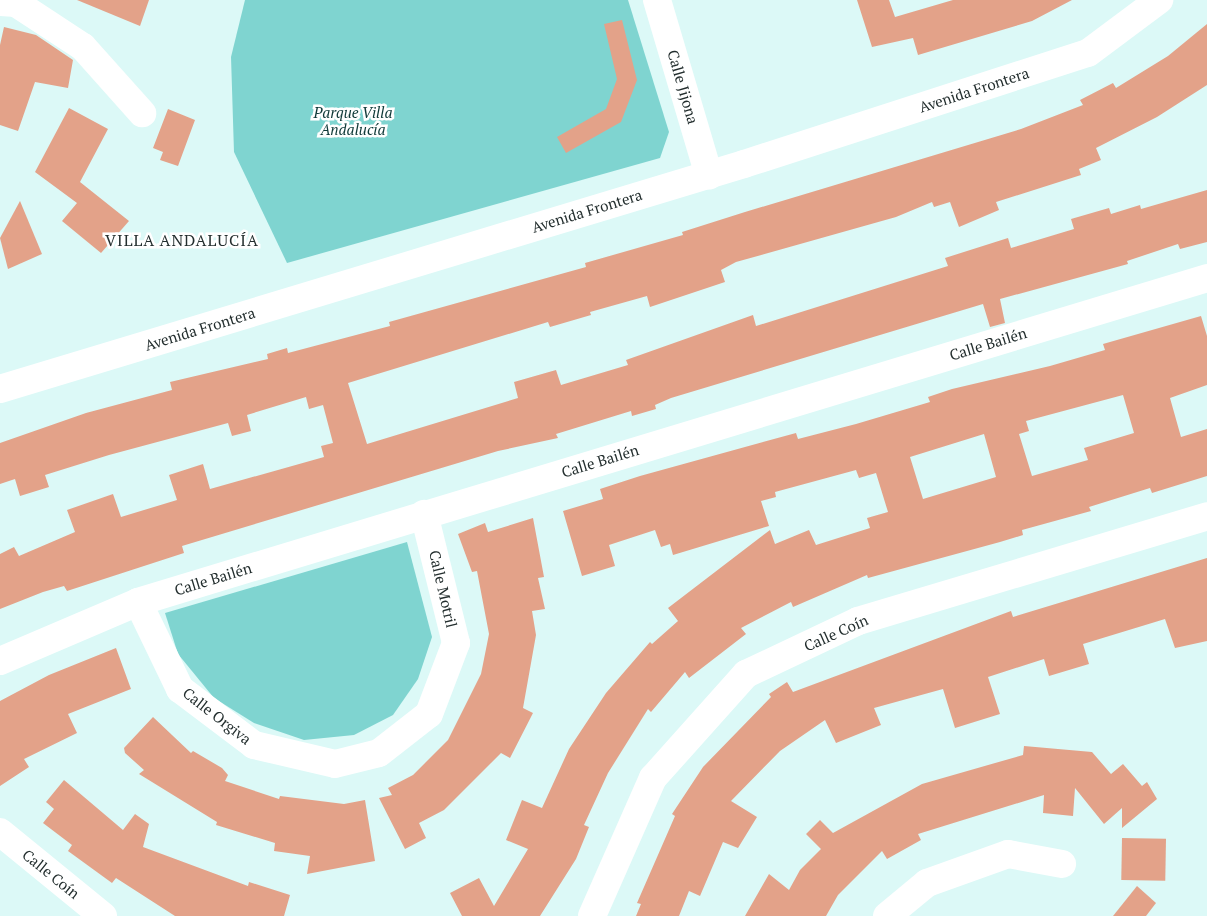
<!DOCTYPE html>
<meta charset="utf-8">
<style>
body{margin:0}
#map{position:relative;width:1207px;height:916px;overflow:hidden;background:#dcf9f7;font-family:"PT Serif",serif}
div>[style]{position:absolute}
.green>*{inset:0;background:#7fd4d0}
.building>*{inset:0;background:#e3a289;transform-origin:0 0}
.minor>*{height:28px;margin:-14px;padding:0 14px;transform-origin:14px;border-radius:14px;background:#fff}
span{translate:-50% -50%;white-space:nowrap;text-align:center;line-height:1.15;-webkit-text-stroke:5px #fff;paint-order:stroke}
.street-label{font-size:15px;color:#232e2e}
.park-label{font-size:15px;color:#0f3938;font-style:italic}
.neighbourhood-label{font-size:16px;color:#232e2e;letter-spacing:1px}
</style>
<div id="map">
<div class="green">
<div style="clip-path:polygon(245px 0,628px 0,669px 132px,660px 158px,287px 263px,234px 152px,231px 57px)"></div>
<div style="clip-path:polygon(407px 542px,432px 637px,418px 679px,393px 715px,354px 735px,304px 740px,254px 723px,214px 698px,178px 654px,165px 613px)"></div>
</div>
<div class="building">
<div style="clip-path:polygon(77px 0,149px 0,140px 26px)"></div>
<div style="clip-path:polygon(857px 0,889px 0,895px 17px,953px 0,1072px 0,1032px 21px,918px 55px,913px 38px,872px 47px)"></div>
<div style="clip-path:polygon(622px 20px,637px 80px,621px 122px,566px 153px,557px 137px,606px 109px,617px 79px,604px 24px)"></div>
<div style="clip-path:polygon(1207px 24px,1207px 85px,1157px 117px,1096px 148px,1101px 160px,1079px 169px,1081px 175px,996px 202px,999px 210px,959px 227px,950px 202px,934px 207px,932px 202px,896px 217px,736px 262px,721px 270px,725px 282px,650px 307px,647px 296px,590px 312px,591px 315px,550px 327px,548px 322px,348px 383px,367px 444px,518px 398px,514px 382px,556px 370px,561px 385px,628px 365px,626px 360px,753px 315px,756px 326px,948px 266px,945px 258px,1008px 238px,1011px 248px,1074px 229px,1071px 219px,1109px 208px,1111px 214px,1140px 205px,1141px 209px,1207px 190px,1207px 242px,1180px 249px,1178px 244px,1127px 261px,1128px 264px,1000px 299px,1005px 323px,990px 327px,983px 304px,671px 398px,655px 405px,656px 409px,632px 416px,631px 411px,556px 434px,558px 438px,498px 451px,182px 546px,184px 553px,67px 591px,64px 586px,43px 592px,0 609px,0 554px,14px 547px,19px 556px,75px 532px,67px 510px,113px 494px,121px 517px,177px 500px,169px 475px,203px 464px,210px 489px,324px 457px,321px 446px,333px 443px,323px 405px,309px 409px,306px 397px,247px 415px,251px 431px,232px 436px,228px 423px,109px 455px,45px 475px,49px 487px,20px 496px,15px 479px,0 484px,0 443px,86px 413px,172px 390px,170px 382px,268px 359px,267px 354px,287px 348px,288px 353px,390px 326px,389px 322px,586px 267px,585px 263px,683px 235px,682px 232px,745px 212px,1021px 129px,1083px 105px,1080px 100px,1113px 83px,1116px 88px,1168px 56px)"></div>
<div style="clip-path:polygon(4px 27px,36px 35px,73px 60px,68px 88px,35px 82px,18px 131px,0 125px,0 45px)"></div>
<div style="clip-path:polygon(69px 108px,108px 129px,80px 182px,129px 221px,101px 253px,62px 221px,77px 203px,35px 172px)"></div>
<div style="clip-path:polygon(168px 109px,195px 120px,178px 166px,160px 160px,163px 152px,153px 148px)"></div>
<div style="clip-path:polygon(20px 201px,42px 254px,8px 269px,0 238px)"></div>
<div style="clip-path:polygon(evenodd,1201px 316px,1207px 336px,1207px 385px,1170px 398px,1181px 437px,1207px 429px,1207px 476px,1152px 493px,1150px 488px,1089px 507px,1091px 511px,1022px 530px,1023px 535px,1000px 542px,868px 578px,867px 575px,793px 607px,791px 602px,741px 628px,746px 634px,689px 678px,685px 672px,651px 712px,648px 709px,608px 773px,584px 825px,589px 827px,576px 859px,540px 916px,462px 916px,450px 893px,479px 878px,494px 906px,528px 849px,506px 840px,522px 800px,542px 808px,569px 749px,606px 693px,650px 642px,652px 644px,678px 621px,668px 608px,770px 530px,775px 544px,809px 530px,816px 545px,870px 528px,867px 518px,888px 512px,876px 473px,859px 478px,856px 470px,775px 492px,776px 497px,761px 501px,769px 526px,673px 555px,670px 544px,661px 547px,655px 530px,609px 545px,615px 566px,582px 576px,563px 511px,603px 499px,600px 489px,640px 476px,796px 433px,798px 439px,856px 424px,930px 402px,928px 397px,952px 389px,1050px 366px,1105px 350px,1103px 344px,1201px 316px,1123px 395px,1134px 433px,1084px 448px,1088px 460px,1032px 476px,1019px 434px,1029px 431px,1026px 421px,1123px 395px,1201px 316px,984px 434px,996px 477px,923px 499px,910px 457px,984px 434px)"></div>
<div style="clip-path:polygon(533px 518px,544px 577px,538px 578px,545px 609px,532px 611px,536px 635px,523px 708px,533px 713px,510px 758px,501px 753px,444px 810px,419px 823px,426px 838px,405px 849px,379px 798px,392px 795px,388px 788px,413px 775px,448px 740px,481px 674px,489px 634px,477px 571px,472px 572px,458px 534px,485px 523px,488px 532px)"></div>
<div style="clip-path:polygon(1207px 558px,1207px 641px,1175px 648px,1165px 619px,1083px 644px,1089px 664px,1049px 676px,1044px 659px,988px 677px,1000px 714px,955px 728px,943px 689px,874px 708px,881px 725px,836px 743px,825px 720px,780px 751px,731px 801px,757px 817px,738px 848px,723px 842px,700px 896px,689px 891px,679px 916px,636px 916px,641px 904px,637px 903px,675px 816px,672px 814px,703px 767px,771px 697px,769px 694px,787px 682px,793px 692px,1011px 611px,1013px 617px)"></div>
<div style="clip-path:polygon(116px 648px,131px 689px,68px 714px,77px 733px,24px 759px,29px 767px,0 786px,0 701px,49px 675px)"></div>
<div style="clip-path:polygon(153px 717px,191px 753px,193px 751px,222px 768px,228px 775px,225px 781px,279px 799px,280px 796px,344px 804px,365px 800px,375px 861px,307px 874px,310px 856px,274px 851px,275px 843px,216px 825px,217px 822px,139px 774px,144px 770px,125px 753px,124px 748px)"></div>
<div style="clip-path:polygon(1024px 746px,1092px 752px,1111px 774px,1123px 764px,1142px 786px,1147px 782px,1157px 799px,1122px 828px,1122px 808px,1104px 824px,1075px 788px,1073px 816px,1043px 813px,1044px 795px,918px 834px,921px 840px,887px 859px,882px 851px,838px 895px,826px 916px,745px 916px,769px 874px,789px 890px,800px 870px,821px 849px,806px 834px,820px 820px,833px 833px,922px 784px,1023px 755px)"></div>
<div style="clip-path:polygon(64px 780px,123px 830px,135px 814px,149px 824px,143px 847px,248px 886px,249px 882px,290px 895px,284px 916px,175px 916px,116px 878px,112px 883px,68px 851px,72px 845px,43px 823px,54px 809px,46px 802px)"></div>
<div style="left:1122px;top:838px;width:44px;height:42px;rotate:1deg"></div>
<div style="clip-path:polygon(1137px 886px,1156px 903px,1146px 916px,1113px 916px)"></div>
</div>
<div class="minor">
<div style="left:657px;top:0;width:183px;rotate:73.5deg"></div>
<div style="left:0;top:2px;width:16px;rotate:4deg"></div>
<div style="left:16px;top:3px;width:80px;rotate:33.3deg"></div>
<div style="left:83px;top:47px;width:89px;rotate:48.2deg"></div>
<div style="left:0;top:389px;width:777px;rotate:-16.83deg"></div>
<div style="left:744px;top:164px;width:361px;rotate:-17.9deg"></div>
<div style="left:1088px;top:53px;width:89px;rotate:-36.7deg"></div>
<div style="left:138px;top:602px;width:97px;rotate:64.2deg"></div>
<div style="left:180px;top:689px;width:93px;rotate:37.1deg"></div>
<div style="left:254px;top:745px;width:83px;rotate:13.2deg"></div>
<div style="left:335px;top:764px;width:45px;rotate:-14deg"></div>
<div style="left:379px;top:753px;width:63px;rotate:-38deg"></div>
<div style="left:429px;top:714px;width:76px;rotate:-69.2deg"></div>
<div style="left:456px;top:643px;width:133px;rotate:-103.9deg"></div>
<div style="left:0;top:661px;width:150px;rotate:-23.1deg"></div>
<div style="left:138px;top:602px;width:1117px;rotate:-16.86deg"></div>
<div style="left:0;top:832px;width:133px;rotate:39.2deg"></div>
<div style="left:592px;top:916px;width:151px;rotate:-66.2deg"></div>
<div style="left:653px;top:778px;width:140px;rotate:-48.2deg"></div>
<div style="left:746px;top:674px;width:124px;rotate:-25.3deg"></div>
<div style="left:858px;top:621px;width:364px;rotate:-16.7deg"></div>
<div style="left:887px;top:916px;width:52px;rotate:-39.5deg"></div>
<div style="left:927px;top:883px;width:86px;rotate:-19.7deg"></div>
<div style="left:1008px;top:854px;width:55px;rotate:10.5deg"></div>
</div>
<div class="street-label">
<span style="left:683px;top:87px;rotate:74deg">Calle Jijona</span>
<span style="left:974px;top:90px;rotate:-18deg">Avenida Frontera</span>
<span style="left:587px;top:211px;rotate:-17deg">Avenida Frontera</span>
<span style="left:200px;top:329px;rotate:-17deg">Avenida Frontera</span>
<span style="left:988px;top:344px;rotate:-17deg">Calle Bailén</span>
<span style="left:600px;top:461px;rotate:-17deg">Calle Bailén</span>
<span style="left:213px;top:579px;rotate:-17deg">Calle Bailén</span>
<span style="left:443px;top:589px;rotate:77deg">Calle Motril</span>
<span style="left:836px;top:633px;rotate:-24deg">Calle Coín</span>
<span style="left:217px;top:716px;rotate:38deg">Calle Orgiva</span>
<span style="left:51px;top:874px;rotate:39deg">Calle Coín</span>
</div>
<div class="park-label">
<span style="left:353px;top:121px">Parque Villa<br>Andalucía</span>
</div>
<div class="neighbourhood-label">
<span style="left:182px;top:240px">VILLA ANDALUCÍA</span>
</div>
</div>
